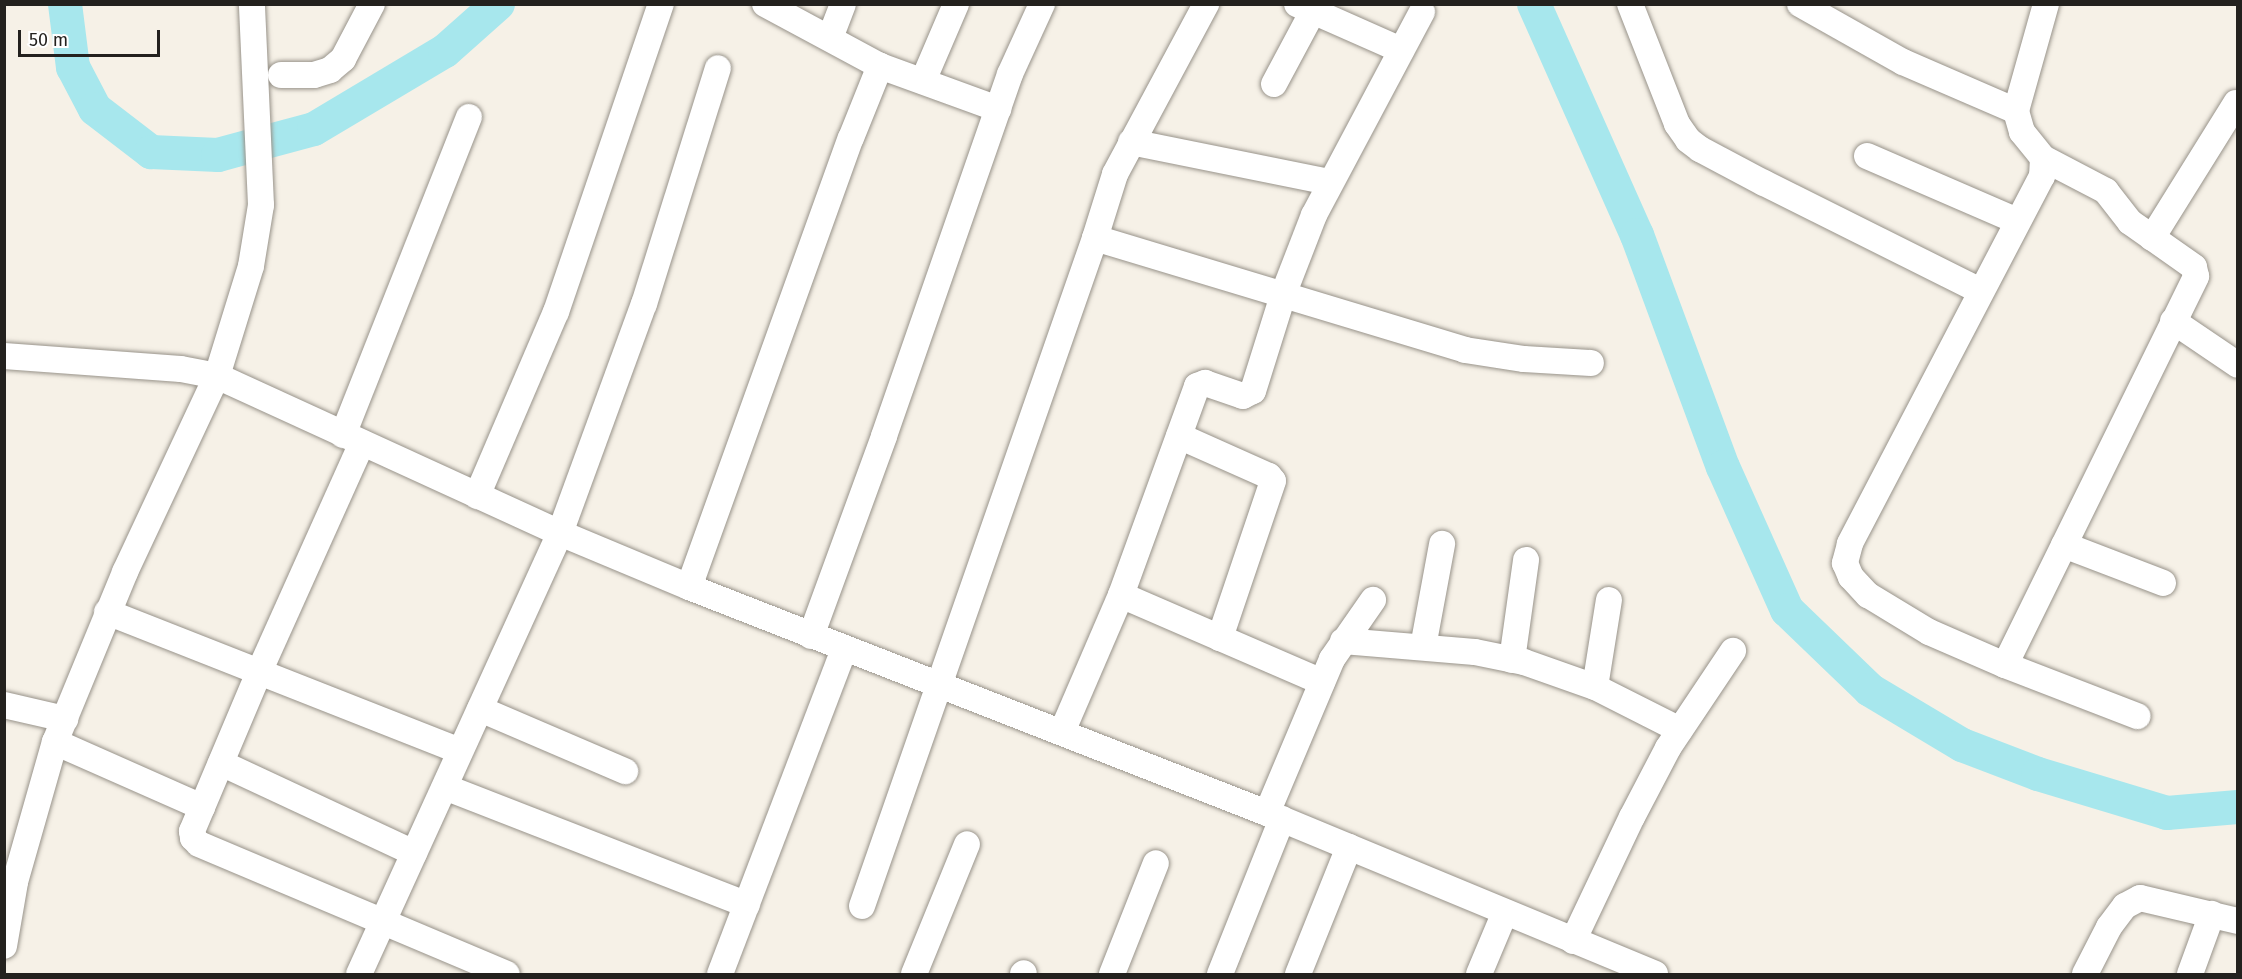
<!DOCTYPE html>
<style>
body{margin:0}
#map{position:relative;width:2242px;height:979px;overflow:hidden;background:#f6f1e7;font-family:"Fira Sans",sans-serif}
div>[style]{position:absolute}
.river>*{height:34px;margin:-17px;padding:0 17px;transform-origin:17px;border-radius:17px;background:#a7e7ed}
.roads{filter:drop-shadow(0 0 2px #98938a) drop-shadow(0 0 2px #98938a)}
.minor>*{height:26px;margin:-13px;padding:0 13px;transform-origin:13px;border-radius:13px;background:#fff}
span{translate:-50% -50%;white-space:nowrap;text-align:center;line-height:1.15;-webkit-text-stroke:4.5px #fff;paint-order:stroke}
.frame{position:absolute;inset:0;border:6px solid #23211e;pointer-events:none}
.scale{position:absolute;left:18px;top:30px;width:142px;height:27px;box-sizing:border-box;border:3px solid #23211e;border-top:0;padding-left:8px;font-size:18px;line-height:21px;white-space:nowrap;color:#23211e;-webkit-text-stroke:4px #fff;paint-order:stroke}
</style>
<div id="map">
<div class="river">
<div style="left:65px;top:4px;width:64px;rotate:82.8deg"></div>
<div style="left:73px;top:67px;width:47px;rotate:62.4deg"></div>
<div style="left:95px;top:109px;width:71px;rotate:37.5deg"></div>
<div style="left:151px;top:152px;width:67px;rotate:2.6deg"></div>
<div style="left:218px;top:155px;width:99px;rotate:-15.2deg"></div>
<div style="left:314px;top:129px;width:152px;rotate:-30.8deg"></div>
<div style="left:445px;top:51px;width:71px;rotate:-41.6deg"></div>
<div style="left:1534px;top:4px;width:253px;rotate:66deg"></div>
<div style="left:1637px;top:235px;width:247px;rotate:69.7deg"></div>
<div style="left:1723px;top:467px;width:157px;rotate:65.9deg"></div>
<div style="left:1787px;top:610px;width:115px;rotate:43.9deg"></div>
<div style="left:1870px;top:690px;width:107px;rotate:30.9deg"></div>
<div style="left:1962px;top:745px;width:81px;rotate:20.9deg"></div>
<div style="left:2038px;top:774px;width:135px;rotate:16.8deg"></div>
<div style="left:2167px;top:813px;width:71px;rotate:-4.8deg"></div>
</div>
<div class="roads">
<div class="minor">
<div style="left:765px;top:4px;width:131px;rotate:28.3deg"></div>
<div style="left:880px;top:66px;width:126px;rotate:20deg"></div>
<div style="left:1297px;top:4px;width:114px;rotate:23.9deg"></div>
<div style="left:1630px;top:4px;width:129px;rotate:68.6deg"></div>
<div style="left:1677px;top:124px;width:19px;rotate:55deg"></div>
<div style="left:1688px;top:140px;width:15px;rotate:37deg"></div>
<div style="left:1700px;top:149px;width:72px;rotate:28deg"></div>
<div style="left:1764px;top:183px;width:242px;rotate:26.5deg"></div>
<div style="left:1800px;top:4px;width:118px;rotate:29.4deg"></div>
<div style="left:1903px;top:62px;width:123px;rotate:23.4deg"></div>
<div style="left:2046px;top:4px;width:111px;rotate:105.7deg"></div>
<div style="left:2016px;top:111px;width:22px;rotate:74deg"></div>
<div style="left:2022px;top:132px;width:33px;rotate:51deg"></div>
<div style="left:2043px;top:158px;width:18px;rotate:93deg"></div>
<div style="left:2042px;top:176px;width:415px;rotate:117.6deg"></div>
<div style="left:1850px;top:544px;width:20px;rotate:105deg"></div>
<div style="left:1845px;top:563px;width:15px;rotate:67deg"></div>
<div style="left:1851px;top:577px;width:25px;rotate:47deg"></div>
<div style="left:1868px;top:595px;width:71px;rotate:31.2deg"></div>
<div style="left:1929px;top:632px;width:83px;rotate:23.5deg"></div>
<div style="left:2005px;top:665px;width:142px;rotate:21.1deg"></div>
<div style="left:830px;top:38px;width:36px;rotate:-69deg"></div>
<div style="left:281px;top:75px;width:33px"></div>
<div style="left:314px;top:75px;width:17px;rotate:-17deg"></div>
<div style="left:330px;top:70px;width:17px;rotate:-40deg"></div>
<div style="left:343px;top:59px;width:62px;rotate:-62.2deg"></div>
<div style="left:923px;top:81px;width:84px;rotate:-66.8deg"></div>
<div style="left:1274px;top:84px;width:83px;rotate:-61.9deg"></div>
<div style="left:1131px;top:142px;width:203px;rotate:11.4deg"></div>
<div style="left:1867px;top:156px;width:163px;rotate:23.4deg"></div>
<div style="left:1095px;top:238px;width:387px;rotate:16.8deg"></div>
<div style="left:1465px;top:350px;width:60px;rotate:8.7deg"></div>
<div style="left:1524px;top:359px;width:67px;rotate:3.4deg"></div>
<div style="left:2152px;top:238px;width:159px;rotate:-58.1deg"></div>
<div style="left:2173px;top:321px;width:78px;rotate:34.1deg"></div>
<div style="left:4px;top:356px;width:177px;rotate:4.2deg"></div>
<div style="left:181px;top:369px;width:37px;rotate:11deg"></div>
<div style="left:217px;top:376px;width:377px;rotate:24.6deg"></div>
<div style="left:560px;top:533px;width:140px;rotate:22.7deg"></div>
<div style="left:689px;top:587px;width:621px;rotate:21.36deg"></div>
<div style="left:1267px;top:813px;width:420px;rotate:22.5deg"></div>
<div style="left:343px;top:435px;width:342px;rotate:-68.4deg"></div>
<div style="left:1179px;top:436px;width:98px;rotate:24deg"></div>
<div style="left:1269px;top:476px;width:6px;rotate:51deg"></div>
<div style="left:1273px;top:481px;width:166px;rotate:108.7deg"></div>
<div style="left:362px;top:443px;width:249px;rotate:114.2deg"></div>
<div style="left:260px;top:670px;width:175px;rotate:112.9deg"></div>
<div style="left:192px;top:831px;width:7px;rotate:82deg"></div>
<div style="left:193px;top:838px;width:8px;rotate:45deg"></div>
<div style="left:199px;top:844px;width:334px;rotate:22.9deg"></div>
<div style="left:477px;top:496px;width:200px;rotate:-66.8deg"></div>
<div style="left:556px;top:312px;width:325px;rotate:-71.2deg"></div>
<div style="left:2064px;top:545px;width:106px;rotate:21deg"></div>
<div style="left:689px;top:587px;width:477px;rotate:-70.2deg"></div>
<div style="left:851px;top:138px;width:78px;rotate:-68.1deg"></div>
<div style="left:1121px;top:595px;width:219px;rotate:23.4deg"></div>
<div style="left:107px;top:612px;width:379px;rotate:21.5deg"></div>
<div style="left:811px;top:636px;width:213px;rotate:-69.9deg"></div>
<div style="left:884px;top:436px;width:383px;rotate:-70.8deg"></div>
<div style="left:1010px;top:74px;width:77px;rotate:-65.4deg"></div>
<div style="left:1343px;top:641px;width:132px;rotate:4.8deg"></div>
<div style="left:1475px;top:652px;width:50px;rotate:11.5deg"></div>
<div style="left:1524px;top:662px;width:75px;rotate:19.4deg"></div>
<div style="left:1595px;top:687px;width:95px;rotate:26.8deg"></div>
<div style="left:1423px;top:647px;width:105px;rotate:-79.5deg"></div>
<div style="left:1512px;top:660px;width:101px;rotate:-82deg"></div>
<div style="left:2005px;top:665px;width:433px;rotate:-63.8deg"></div>
<div style="left:2196px;top:276px;width:9px;rotate:-103deg"></div>
<div style="left:2194px;top:267px;width:78px;rotate:-144.9deg"></div>
<div style="left:2130px;top:222px;width:39px;rotate:-128deg"></div>
<div style="left:2106px;top:191px;width:71px;rotate:-152.4deg"></div>
<div style="left:1595px;top:687px;width:88px;rotate:-80.9deg"></div>
<div style="left:4px;top:705px;width:63px;rotate:12.9deg"></div>
<div style="left:480px;top:709px;width:158px;rotate:23.2deg"></div>
<div style="left:1062px;top:732px;width:149px;rotate:-66.7deg"></div>
<div style="left:1121px;top:595px;width:222px;rotate:-70deg"></div>
<div style="left:1197px;top:386px;width:9px;rotate:-21deg"></div>
<div style="left:1205px;top:383px;width:40px;rotate:18.9deg"></div>
<div style="left:1243px;top:396px;width:11px;rotate:-27deg"></div>
<div style="left:1253px;top:391px;width:101px;rotate:-72.6deg"></div>
<div style="left:1283px;top:295px;width:86px;rotate:-68.8deg"></div>
<div style="left:1314px;top:215px;width:230px;rotate:-62deg"></div>
<div style="left:55px;top:742px;width:161px;rotate:23.9deg"></div>
<div style="left:221px;top:763px;width:213px;rotate:25deg"></div>
<div style="left:445px;top:787px;width:324px;rotate:21.3deg"></div>
<div style="left:1267px;top:813px;width:167px;rotate:-67.1deg"></div>
<div style="left:1332px;top:659px;width:72px;rotate:-55.2deg"></div>
<div style="left:862px;top:906px;width:707px;rotate:-70.77deg"></div>
<div style="left:1095px;top:238px;width:67px;rotate:-72.6deg"></div>
<div style="left:1115px;top:174px;width:193px;rotate:-61.8deg"></div>
<div style="left:1573px;top:941px;width:137px;rotate:-64.6deg"></div>
<div style="left:1632px;top:817px;width:78px;rotate:-62.4deg"></div>
<div style="left:1668px;top:748px;width:117px;rotate:-56.2deg"></div>
<div style="left:4px;top:946px;width:65px;rotate:-80.2deg"></div>
<div style="left:15px;top:882px;width:146px;rotate:-74.1deg"></div>
<div style="left:55px;top:742px;width:184px;rotate:-67.6deg"></div>
<div style="left:125px;top:572px;width:217px;rotate:-64.9deg"></div>
<div style="left:217px;top:376px;width:115px;rotate:-72.8deg"></div>
<div style="left:251px;top:266px;width:62px;rotate:-80.7deg"></div>
<div style="left:261px;top:205px;width:201px;rotate:-92.6deg"></div>
<div style="left:359px;top:974px;width:485px;rotate:-65.5deg"></div>
<div style="left:560px;top:533px;width:244px;rotate:-69.9deg"></div>
<div style="left:644px;top:304px;width:247px;rotate:-72.6deg"></div>
<div style="left:720px;top:974px;width:348px;rotate:-69.1deg"></div>
<div style="left:914px;top:974px;width:140px;rotate:-67.8deg"></div>
<div style="left:1023px;top:974px;width:1px;rotate:-45deg"></div>
<div style="left:1112px;top:974px;width:119px;rotate:-68.4deg"></div>
<div style="left:1220px;top:974px;width:167px;rotate:-68.2deg"></div>
<div style="left:1298px;top:974px;width:137px;rotate:-68.1deg"></div>
<div style="left:1479px;top:974px;width:67px;rotate:-67.2deg"></div>
<div style="left:2085px;top:974px;width:53px;rotate:-62.9deg"></div>
<div style="left:2109px;top:927px;width:26px;rotate:-53deg"></div>
<div style="left:2125px;top:906px;width:17px;rotate:-28deg"></div>
<div style="left:2140px;top:898px;width:101px;rotate:13.2deg"></div>
<div style="left:2190px;top:974px;width:64px;rotate:-69.9deg"></div>
</div>
</div>
<div class="frame"></div>
<div class="scale">50 m</div>
</div>
